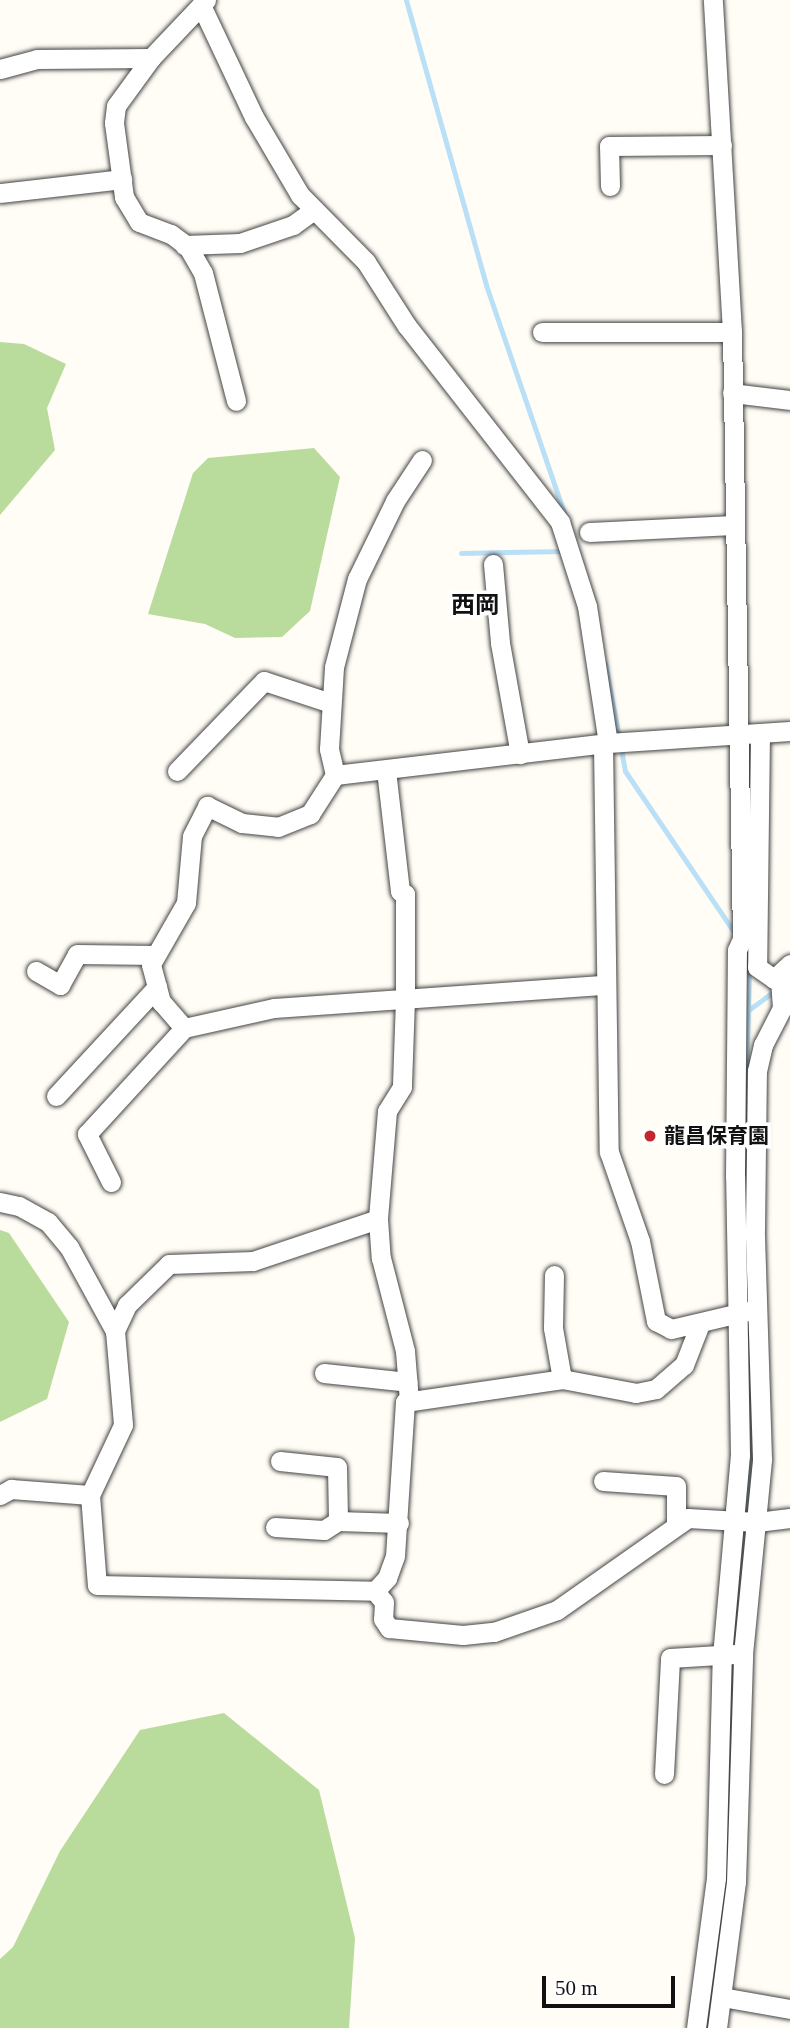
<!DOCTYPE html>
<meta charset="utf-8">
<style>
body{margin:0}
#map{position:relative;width:790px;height:2028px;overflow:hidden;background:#fffdf5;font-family:"Times New Roman","Noto Sans JP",serif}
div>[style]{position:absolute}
.forest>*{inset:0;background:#b9dc9c}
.stream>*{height:5px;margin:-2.5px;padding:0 2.5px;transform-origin:2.5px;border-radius:2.5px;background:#b9e0f7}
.roads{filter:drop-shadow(0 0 2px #444) drop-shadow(0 0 2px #444)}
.minor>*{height:19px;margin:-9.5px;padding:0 9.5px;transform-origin:9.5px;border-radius:9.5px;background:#fff}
.dots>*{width:19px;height:19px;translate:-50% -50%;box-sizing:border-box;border:4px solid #fff;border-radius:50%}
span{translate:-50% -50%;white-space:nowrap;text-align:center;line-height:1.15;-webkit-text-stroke:7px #fff;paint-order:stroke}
.poi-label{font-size:21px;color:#111;font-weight:700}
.left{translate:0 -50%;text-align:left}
.quarter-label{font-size:24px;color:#111;font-weight:700}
.scale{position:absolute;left:542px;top:1976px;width:133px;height:32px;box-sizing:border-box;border:4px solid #111;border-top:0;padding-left:9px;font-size:21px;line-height:24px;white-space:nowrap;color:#111;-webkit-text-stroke:5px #fff;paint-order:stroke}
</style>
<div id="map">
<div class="forest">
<div style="clip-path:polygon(0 342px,24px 344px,66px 364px,47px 408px,55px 450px,0 515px)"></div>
<div style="clip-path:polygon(314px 448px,340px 477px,310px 611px,282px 637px,235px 638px,205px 624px,148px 614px,193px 473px,208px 458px)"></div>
<div style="clip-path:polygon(0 1230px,9px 1233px,69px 1322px,47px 1399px,0 1422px)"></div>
<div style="clip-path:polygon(224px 1713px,319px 1790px,355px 1938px,349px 2028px,0 2028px,0 1959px,13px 1947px,60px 1851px,140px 1730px)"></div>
</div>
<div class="stream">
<div style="left:406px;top:0;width:296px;rotate:74.3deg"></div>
<div style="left:486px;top:285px;width:246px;rotate:71.1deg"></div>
<div style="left:461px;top:553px;width:105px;rotate:-1.1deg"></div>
<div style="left:605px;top:663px;width:110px;rotate:79.5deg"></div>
<div style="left:625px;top:771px;width:194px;rotate:55.9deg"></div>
<div style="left:747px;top:1011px;width:36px;rotate:-36deg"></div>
<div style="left:745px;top:1120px;width:155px;rotate:-88.5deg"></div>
<div style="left:736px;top:1613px;width:158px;rotate:-84.5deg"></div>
<div style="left:751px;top:1456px;width:60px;rotate:-92.9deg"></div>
<div style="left:727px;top:1833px;width:106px;rotate:-88.4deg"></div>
<div style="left:707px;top:2028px;width:81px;rotate:-83.7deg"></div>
</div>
<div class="roads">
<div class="minor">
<div style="left:206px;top:0;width:80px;rotate:133.5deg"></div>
<div style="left:151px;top:58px;width:59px;rotate:126.1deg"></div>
<div style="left:116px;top:106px;width:17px;rotate:97deg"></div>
<div style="left:114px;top:123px;width:75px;rotate:82.3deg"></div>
<div style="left:124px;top:197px;width:29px;rotate:59deg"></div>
<div style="left:139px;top:222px;width:34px;rotate:21deg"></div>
<div style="left:171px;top:234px;width:21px;rotate:37deg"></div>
<div style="left:188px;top:247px;width:30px;rotate:60deg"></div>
<div style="left:203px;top:273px;width:132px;rotate:75.5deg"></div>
<div style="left:201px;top:5px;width:124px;rotate:64.7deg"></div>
<div style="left:254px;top:117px;width:91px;rotate:59.5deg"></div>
<div style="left:300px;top:195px;width:94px;rotate:45.4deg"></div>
<div style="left:366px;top:262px;width:76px;rotate:57.4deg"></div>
<div style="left:407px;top:326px;width:249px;rotate:52deg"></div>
<div style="left:560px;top:522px;width:88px;rotate:72.2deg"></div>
<div style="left:587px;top:606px;width:139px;rotate:81.3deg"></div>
<div style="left:0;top:69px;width:38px;rotate:-15deg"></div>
<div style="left:37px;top:59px;width:114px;rotate:-0.5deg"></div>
<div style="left:610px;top:186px;width:40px;rotate:-91.4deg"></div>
<div style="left:609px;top:146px;width:113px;rotate:-0.5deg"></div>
<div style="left:0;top:193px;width:123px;rotate:-6.5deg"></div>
<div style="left:184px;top:245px;width:56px;rotate:-2deg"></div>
<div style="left:240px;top:243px;width:56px;rotate:-18.8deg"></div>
<div style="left:293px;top:225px;width:26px;rotate:-36deg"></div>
<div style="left:542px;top:332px;width:190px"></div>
<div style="left:732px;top:393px;width:58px;rotate:6.9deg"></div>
<div style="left:589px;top:532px;width:145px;rotate:-2.8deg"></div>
<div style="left:493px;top:564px;width:79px;rotate:84.9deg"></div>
<div style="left:500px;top:643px;width:113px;rotate:79.8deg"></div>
<div style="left:760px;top:733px;width:234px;rotate:90.7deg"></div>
<div style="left:757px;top:967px;width:21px;rotate:35deg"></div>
<div style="left:774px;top:979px;width:22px;rotate:-43deg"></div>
<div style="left:603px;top:744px;width:408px;rotate:89.2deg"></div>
<div style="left:609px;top:1152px;width:94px;rotate:70.8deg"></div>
<div style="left:640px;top:1241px;width:82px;rotate:78.7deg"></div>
<div style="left:656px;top:1321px;width:17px;rotate:28deg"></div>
<div style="left:671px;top:1329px;width:79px;rotate:-13.2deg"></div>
<div style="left:386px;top:770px;width:122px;rotate:83.4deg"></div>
<div style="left:400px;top:891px;width:6px;rotate:31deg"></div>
<div style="left:405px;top:894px;width:105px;rotate:90deg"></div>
<div style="left:405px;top:999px;width:88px;rotate:92deg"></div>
<div style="left:402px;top:1087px;width:28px;rotate:122deg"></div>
<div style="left:387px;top:1111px;width:108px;rotate:94.8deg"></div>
<div style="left:378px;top:1219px;width:132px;rotate:161.4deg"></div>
<div style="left:253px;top:1261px;width:84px;rotate:178deg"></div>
<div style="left:169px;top:1264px;width:59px;rotate:135.7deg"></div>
<div style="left:127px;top:1305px;width:29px;rotate:115deg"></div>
<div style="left:115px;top:1331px;width:94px;rotate:85.1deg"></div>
<div style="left:123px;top:1425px;width:77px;rotate:115.2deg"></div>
<div style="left:90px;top:1495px;width:90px;rotate:85.6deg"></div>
<div style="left:97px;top:1585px;width:278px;rotate:1.2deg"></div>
<div style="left:375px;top:1591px;width:14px;rotate:51deg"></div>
<div style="left:384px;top:1602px;width:17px;rotate:93deg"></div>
<div style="left:383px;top:1619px;width:11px;rotate:56deg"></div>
<div style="left:389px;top:1628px;width:74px;rotate:5.4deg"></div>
<div style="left:463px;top:1635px;width:31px;rotate:-6deg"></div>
<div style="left:494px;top:1632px;width:67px;rotate:-19.2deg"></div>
<div style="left:557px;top:1610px;width:160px;rotate:-35.1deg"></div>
<div style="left:688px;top:1518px;width:69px;rotate:3.3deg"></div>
<div style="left:757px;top:1522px;width:33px;rotate:-7deg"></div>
<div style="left:177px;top:771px;width:125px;rotate:-46deg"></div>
<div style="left:264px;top:681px;width:71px;rotate:18.2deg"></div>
<div style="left:335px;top:775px;width:27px;rotate:-103deg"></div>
<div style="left:329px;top:749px;width:82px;rotate:-86.5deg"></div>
<div style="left:334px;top:667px;width:91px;rotate:-75.4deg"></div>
<div style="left:357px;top:579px;width:87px;rotate:-64deg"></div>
<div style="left:395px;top:501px;width:49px;rotate:-56.6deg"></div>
<div style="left:36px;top:971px;width:28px;rotate:30deg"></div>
<div style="left:60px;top:985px;width:35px;rotate:-61deg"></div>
<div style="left:77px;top:954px;width:78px;rotate:0.7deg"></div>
<div style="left:184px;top:1028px;width:35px;rotate:-131deg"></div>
<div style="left:161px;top:1002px;width:39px;rotate:-105deg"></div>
<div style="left:151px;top:964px;width:70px;rotate:-60.2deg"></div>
<div style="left:186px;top:903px;width:67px;rotate:-84.9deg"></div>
<div style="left:192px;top:836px;width:34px;rotate:-63deg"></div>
<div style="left:207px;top:806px;width:39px;rotate:26deg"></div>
<div style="left:242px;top:823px;width:36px;rotate:6deg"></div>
<div style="left:278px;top:827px;width:35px;rotate:-22deg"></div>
<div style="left:310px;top:814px;width:46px;rotate:-57.3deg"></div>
<div style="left:335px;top:775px;width:275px;rotate:-6.7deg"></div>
<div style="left:608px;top:743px;width:182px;rotate:-3.8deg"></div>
<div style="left:56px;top:1096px;width:149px;rotate:-47.2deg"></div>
<div style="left:111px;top:1182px;width:54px;rotate:-116.6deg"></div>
<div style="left:87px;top:1134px;width:144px;rotate:-47.5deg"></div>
<div style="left:184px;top:1028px;width:92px;rotate:-12.5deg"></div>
<div style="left:274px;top:1008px;width:332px;rotate:-4deg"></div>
<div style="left:0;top:1202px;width:19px;rotate:12deg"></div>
<div style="left:19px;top:1206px;width:33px;rotate:29deg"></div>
<div style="left:48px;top:1222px;width:33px;rotate:50deg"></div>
<div style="left:69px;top:1247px;width:96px;rotate:61.3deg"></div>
<div style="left:378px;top:1219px;width:39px;rotate:86deg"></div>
<div style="left:381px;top:1258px;width:96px;rotate:75.5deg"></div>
<div style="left:405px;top:1351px;width:50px;rotate:85.4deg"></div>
<div style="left:554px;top:1275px;width:53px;rotate:91.1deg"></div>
<div style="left:553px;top:1328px;width:52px;rotate:80deg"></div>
<div style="left:324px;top:1373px;width:84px;rotate:6.1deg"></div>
<div style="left:280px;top:1461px;width:57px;rotate:6deg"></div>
<div style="left:337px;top:1467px;width:54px;rotate:88.9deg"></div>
<div style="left:338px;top:1521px;width:61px;rotate:1.9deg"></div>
<div style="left:603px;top:1481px;width:73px;rotate:3.9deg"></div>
<div style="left:676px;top:1486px;width:39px;rotate:90deg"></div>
<div style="left:0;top:1495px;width:13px;rotate:-29deg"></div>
<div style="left:11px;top:1489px;width:79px;rotate:4.3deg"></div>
<div style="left:275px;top:1527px;width:49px;rotate:3.5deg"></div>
<div style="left:324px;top:1530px;width:17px;rotate:-33deg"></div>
<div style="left:375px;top:1591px;width:18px;rotate:-47deg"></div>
<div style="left:387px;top:1578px;width:23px;rotate:-70deg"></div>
<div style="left:395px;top:1556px;width:154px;rotate:-86.3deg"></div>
<div style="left:405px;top:1402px;width:159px;rotate:-8.3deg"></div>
<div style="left:562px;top:1379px;width:75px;rotate:10.7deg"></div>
<div style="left:636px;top:1393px;width:20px;rotate:-11deg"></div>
<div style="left:656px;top:1389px;width:37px;rotate:-41deg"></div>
<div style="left:684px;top:1365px;width:44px;rotate:-68.7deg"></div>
<div style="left:664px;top:1774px;width:116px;rotate:-87deg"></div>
<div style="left:670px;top:1658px;width:65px;rotate:-3.5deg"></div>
<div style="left:722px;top:1997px;width:69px;rotate:10deg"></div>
<div style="left:696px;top:2028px;width:151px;rotate:-82.4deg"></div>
<div style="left:716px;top:1878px;width:222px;rotate:-88.5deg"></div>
<div style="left:722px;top:1656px;width:202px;rotate:-84.9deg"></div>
<div style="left:740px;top:1455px;width:279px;rotate:-91deg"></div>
<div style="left:735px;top:1176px;width:226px;rotate:-89.5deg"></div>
<div style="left:737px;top:950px;width:12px;rotate:-66deg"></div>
<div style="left:742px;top:939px;width:607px;rotate:-90.94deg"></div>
<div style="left:732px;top:332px;width:333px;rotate:-93.3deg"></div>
<div style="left:717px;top:2028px;width:147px;rotate:-82.6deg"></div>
<div style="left:736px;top:1882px;width:228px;rotate:-88.2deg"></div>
<div style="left:743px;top:1654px;width:196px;rotate:-84.4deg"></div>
<div style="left:762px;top:1459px;width:229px;rotate:-91.8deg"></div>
<div style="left:755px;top:1230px;width:159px;rotate:-89.3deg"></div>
<div style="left:757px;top:1071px;width:27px;rotate:-77deg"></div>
<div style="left:763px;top:1045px;width:42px;rotate:-62.8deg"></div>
<div style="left:782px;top:1008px;width:32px;rotate:-94deg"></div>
</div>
</div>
<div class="dots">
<div style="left:650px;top:1136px;background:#c4262e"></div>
</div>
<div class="poi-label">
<span class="left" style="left:664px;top:1136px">龍昌保育園</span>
</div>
<div class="quarter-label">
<span style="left:475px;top:606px">西岡</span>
</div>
<div class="scale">50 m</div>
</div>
